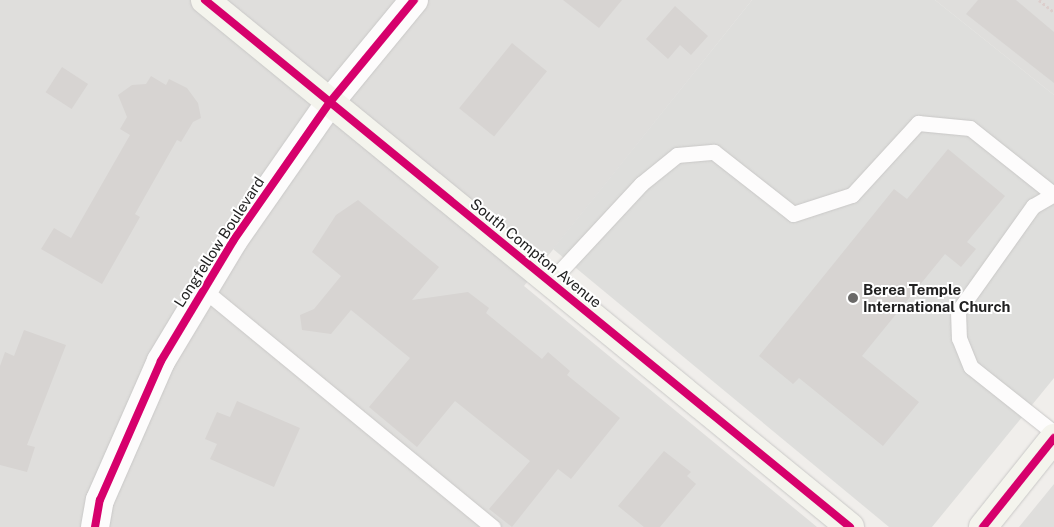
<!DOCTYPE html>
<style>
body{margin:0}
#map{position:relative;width:1054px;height:527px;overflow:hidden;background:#f0eeeb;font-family:"Public Sans",sans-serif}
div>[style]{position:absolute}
.residential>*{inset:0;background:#dfdedc}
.religious>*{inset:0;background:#dededc}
.building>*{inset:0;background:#d7d4d2;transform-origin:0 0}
.path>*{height:3px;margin-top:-1.5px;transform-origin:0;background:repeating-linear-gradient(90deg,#dccecc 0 2.5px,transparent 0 5px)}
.roads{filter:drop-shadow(0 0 1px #c9c8c7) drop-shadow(0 0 1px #c9c8c7)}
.lane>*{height:15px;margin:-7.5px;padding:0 7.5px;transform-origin:7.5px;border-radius:7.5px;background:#fdfcfc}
.street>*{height:28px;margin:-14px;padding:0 14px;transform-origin:14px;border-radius:14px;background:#fdfcfc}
.secondary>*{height:28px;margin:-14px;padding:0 14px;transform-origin:14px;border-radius:14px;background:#f4f4ed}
.cycleway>*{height:8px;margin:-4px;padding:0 4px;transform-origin:4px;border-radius:4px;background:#d6006c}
.dots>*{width:14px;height:14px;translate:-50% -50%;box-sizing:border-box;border:2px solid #fff;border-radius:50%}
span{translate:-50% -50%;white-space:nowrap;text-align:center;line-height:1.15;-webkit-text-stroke:4px #fff;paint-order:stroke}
.street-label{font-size:15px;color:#222}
.poi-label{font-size:15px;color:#222;font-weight:700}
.left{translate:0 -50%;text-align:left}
</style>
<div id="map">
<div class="residential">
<div style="clip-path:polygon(0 0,752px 0,524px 286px,817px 527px,0 527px)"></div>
<div style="clip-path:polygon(935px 0,1054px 0,1054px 95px)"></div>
<div style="clip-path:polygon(1054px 484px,1054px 527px,1019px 527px)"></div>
</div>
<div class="religious">
<div style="clip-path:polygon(752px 0,935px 0,1054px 95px,1054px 378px,932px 527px,889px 527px,553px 249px)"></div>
</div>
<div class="building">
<div style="clip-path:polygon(563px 0,622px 0,599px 28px)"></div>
<div style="clip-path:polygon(978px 0,1016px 0,1054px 32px,1054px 83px,966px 14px)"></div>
<div style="clip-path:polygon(675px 6px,708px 36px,691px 55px,680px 45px,668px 59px,646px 39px)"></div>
<div style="left:512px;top:43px;width:45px;height:84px;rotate:39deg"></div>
<div style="left:62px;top:67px;width:31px;height:30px;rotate:33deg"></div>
<div style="clip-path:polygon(151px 76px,166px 85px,169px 79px,187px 88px,198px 103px,201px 118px,193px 122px,181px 142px,177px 140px,135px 214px,140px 217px,102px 284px,41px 249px,54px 228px,71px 238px,130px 135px,120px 129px,127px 117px,118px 95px,132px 85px,146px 84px)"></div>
<div style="clip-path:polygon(948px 149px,1005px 196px,967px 242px,976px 249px,961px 267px,945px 254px,862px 356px,919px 402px,883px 446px,799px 378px,793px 384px,759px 356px,894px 189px,907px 199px)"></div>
<div style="clip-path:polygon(358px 200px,439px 267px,412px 300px,468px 292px,489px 308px,486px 313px,542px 359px,548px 352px,570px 371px,567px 375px,620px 418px,571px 479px,558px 469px,512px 527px,489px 509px,530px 461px,455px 401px,417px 447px,369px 407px,410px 358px,351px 310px,331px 334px,302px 330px,300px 315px,314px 309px,341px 276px,312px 252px,336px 215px)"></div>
<div style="clip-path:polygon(24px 330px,66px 345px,27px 445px,35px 447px,27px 472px,0 465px,0 366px,5px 352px,14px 356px)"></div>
<div style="clip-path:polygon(237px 401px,300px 428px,274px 487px,210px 459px,217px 444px,205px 439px,217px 412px,230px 417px)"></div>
<div style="clip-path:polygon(664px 451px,691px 472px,687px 476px,696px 484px,660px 527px,644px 527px,618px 506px)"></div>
</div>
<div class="path">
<div style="left:1039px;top:0;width:19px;rotate:39deg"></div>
</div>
<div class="roads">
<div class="lane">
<div style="left:1054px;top:194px;width:24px;rotate:150deg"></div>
<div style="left:1033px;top:206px;width:129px;rotate:125.5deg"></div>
<div style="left:958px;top:311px;width:27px;rotate:88deg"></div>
<div style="left:959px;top:338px;width:31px;rotate:68deg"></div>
<div style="left:971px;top:367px;width:106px;rotate:38.5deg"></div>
<div style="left:550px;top:282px;width:134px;rotate:-47.1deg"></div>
<div style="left:641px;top:184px;width:46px;rotate:-38.9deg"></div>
<div style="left:677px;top:155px;width:37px;rotate:-5deg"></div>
<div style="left:714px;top:152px;width:100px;rotate:38.1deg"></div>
<div style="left:793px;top:214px;width:62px;rotate:-17.9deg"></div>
<div style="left:852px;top:195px;width:98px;rotate:-47.5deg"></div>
<div style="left:918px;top:123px;width:52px;rotate:5.5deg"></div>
<div style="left:970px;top:128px;width:106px;rotate:38.5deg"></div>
<div style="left:204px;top:290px;width:374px;rotate:39.4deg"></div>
</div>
<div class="street">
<div style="left:95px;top:527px;width:27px;rotate:-80deg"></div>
<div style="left:100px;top:500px;width:152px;rotate:-66.3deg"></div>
<div style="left:161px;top:361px;width:140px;rotate:-59deg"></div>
<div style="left:233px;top:241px;width:169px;rotate:-55.1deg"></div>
<div style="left:330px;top:102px;width:132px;rotate:-50.5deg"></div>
</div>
<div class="secondary">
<div style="left:205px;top:0;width:833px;rotate:39.25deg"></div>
<div style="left:983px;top:527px;width:114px;rotate:-51.4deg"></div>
</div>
</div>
<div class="cycleway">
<div style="left:205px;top:0;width:833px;rotate:39.25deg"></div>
<div style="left:95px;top:527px;width:27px;rotate:-80deg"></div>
<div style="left:100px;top:500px;width:152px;rotate:-66.3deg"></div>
<div style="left:161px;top:361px;width:140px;rotate:-59deg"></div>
<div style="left:233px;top:241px;width:169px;rotate:-55.1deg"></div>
<div style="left:330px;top:102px;width:132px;rotate:-50.5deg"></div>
<div style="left:983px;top:527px;width:114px;rotate:-51.4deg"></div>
</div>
<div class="dots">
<div style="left:853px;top:298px;background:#6a6968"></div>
</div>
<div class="street-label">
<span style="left:219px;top:242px;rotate:-57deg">Longfellow Boulevard</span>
<span style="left:536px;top:253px;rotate:39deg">South Compton Avenue</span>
</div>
<div class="poi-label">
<span class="left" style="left:863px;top:298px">Berea Temple<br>International Church</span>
</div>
</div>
